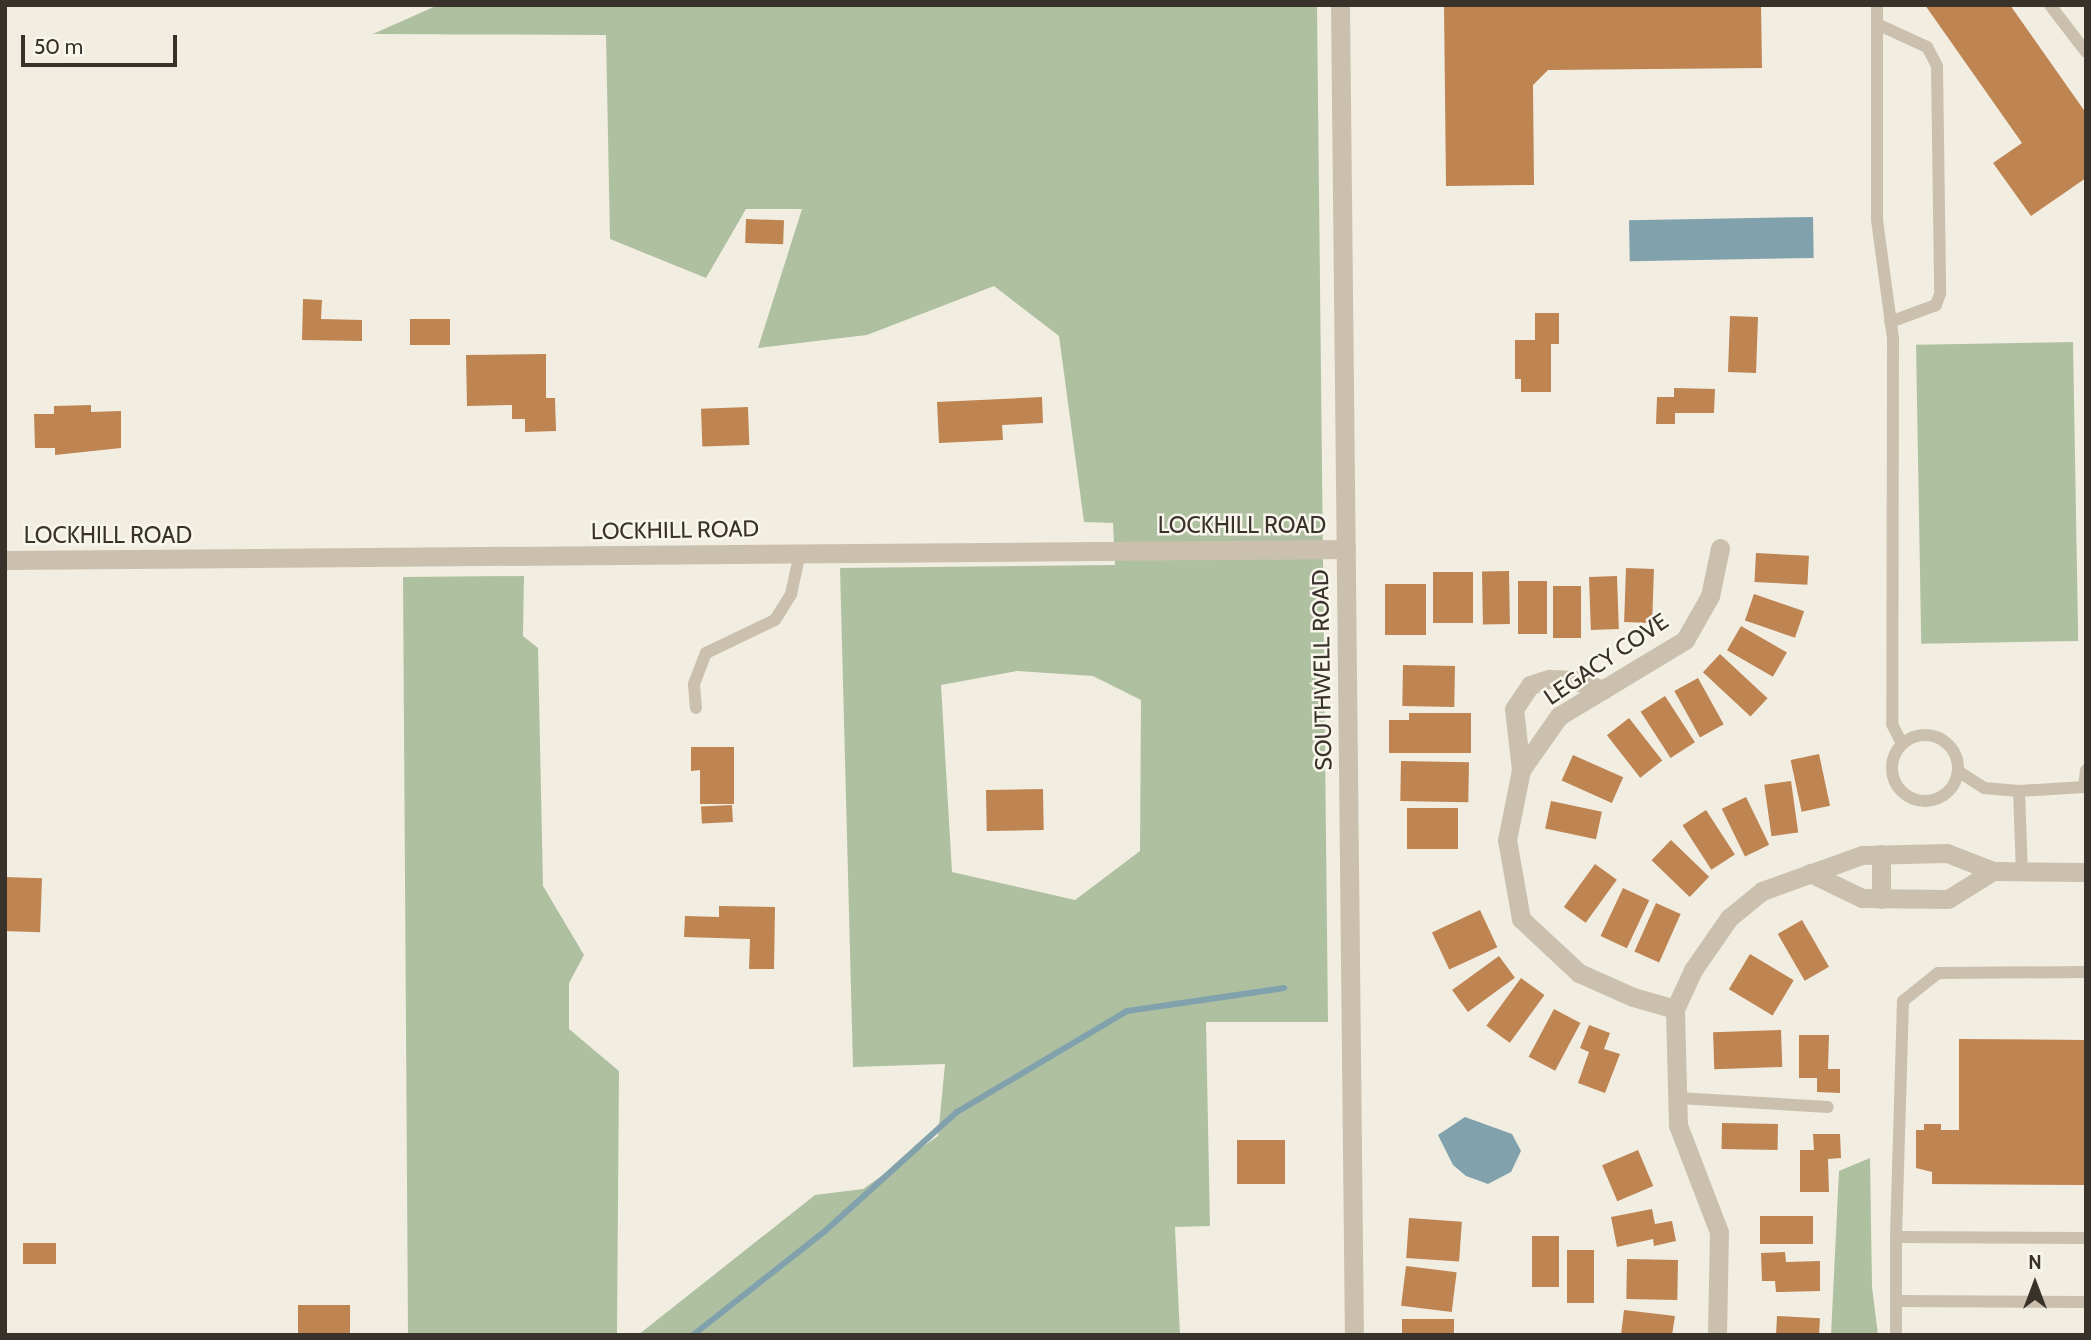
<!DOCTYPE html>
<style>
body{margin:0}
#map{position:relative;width:2091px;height:1340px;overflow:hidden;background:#f2ede1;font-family:Cabin,sans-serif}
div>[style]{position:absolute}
.green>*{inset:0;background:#afc0a1;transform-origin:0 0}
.water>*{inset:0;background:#81a2ad;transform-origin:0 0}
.stream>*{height:6px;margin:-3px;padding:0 3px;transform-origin:3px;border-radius:3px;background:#81a2ad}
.building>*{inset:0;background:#be8452;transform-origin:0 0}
.service>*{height:12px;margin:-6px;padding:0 6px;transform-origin:6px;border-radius:6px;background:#cac0ad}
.service>.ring{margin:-6px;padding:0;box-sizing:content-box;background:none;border:12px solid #cac0ad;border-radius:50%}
.minor>*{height:19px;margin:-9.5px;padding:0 9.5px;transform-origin:9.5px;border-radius:9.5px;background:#cac0ad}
span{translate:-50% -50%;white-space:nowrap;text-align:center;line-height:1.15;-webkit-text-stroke:5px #f9f6ed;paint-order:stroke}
.street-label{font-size:23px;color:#38322b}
.frame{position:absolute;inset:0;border:7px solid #38322b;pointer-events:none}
.north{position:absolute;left:2000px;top:1249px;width:70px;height:70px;-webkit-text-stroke:5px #f9f6ed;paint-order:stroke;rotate:0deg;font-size:19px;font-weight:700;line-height:28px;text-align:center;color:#38322b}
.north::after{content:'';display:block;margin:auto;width:24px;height:32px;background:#38322b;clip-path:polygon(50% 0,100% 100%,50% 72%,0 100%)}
.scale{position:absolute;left:21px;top:35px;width:156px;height:32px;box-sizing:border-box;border:4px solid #38322b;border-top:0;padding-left:9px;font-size:21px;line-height:24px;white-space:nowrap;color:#38322b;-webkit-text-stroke:5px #f9f6ed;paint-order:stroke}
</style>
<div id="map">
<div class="green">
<div style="clip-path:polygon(evenodd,438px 5px,1317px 5px,1328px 1022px,1206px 1022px,1210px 1226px,1175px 1227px,1180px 1335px,638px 1335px,815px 1195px,863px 1189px,938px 1136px,945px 1064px,853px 1067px,840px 568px,1115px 565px,1113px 523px,1084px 522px,1059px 336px,994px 286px,867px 335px,758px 348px,802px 209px,746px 209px,706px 278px,610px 239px,606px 35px,373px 34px,438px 5px,1017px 671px,1093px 676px,1141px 700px,1140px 851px,1075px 900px,952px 872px,941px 685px,1017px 671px)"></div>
<div style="left:2073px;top:342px;width:299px;height:157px;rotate:89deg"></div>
<div style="clip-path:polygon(524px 576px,523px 636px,538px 648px,543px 886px,584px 955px,569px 983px,569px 1029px,619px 1071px,617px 1335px,408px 1335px,403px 577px)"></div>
<div style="clip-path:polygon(1870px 1158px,1872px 1287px,1878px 1335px,1831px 1335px,1839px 1171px)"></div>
</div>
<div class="water">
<div style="left:1813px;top:217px;width:41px;height:184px;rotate:89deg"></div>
<div style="clip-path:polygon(1465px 1117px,1512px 1134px,1521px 1151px,1511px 1172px,1488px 1184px,1466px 1176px,1453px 1165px,1438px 1135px)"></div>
</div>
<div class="stream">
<div style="left:693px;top:1335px;width:167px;rotate:-38.2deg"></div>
<div style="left:824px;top:1232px;width:179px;rotate:-42.1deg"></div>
<div style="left:957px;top:1112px;width:198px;rotate:-30.7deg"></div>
<div style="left:1127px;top:1011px;width:159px;rotate:-8.3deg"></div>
</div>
<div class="building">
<div style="clip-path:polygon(1444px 5px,1761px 5px,1762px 68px,1548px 70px,1533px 85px,1534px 185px,1446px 186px)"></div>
<div style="clip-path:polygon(1925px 5px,2010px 5px,2086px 113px,2086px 178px,2031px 216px,1993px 163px,2022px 143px)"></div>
<div style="left:746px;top:219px;width:38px;height:24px;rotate:2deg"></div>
<div style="clip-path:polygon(303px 299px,322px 300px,321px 319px,362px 320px,362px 341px,302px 340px)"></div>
<div style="clip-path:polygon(1535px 313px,1559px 313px,1559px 344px,1551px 344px,1551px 392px,1521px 392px,1521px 379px,1515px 379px,1515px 340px,1535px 340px)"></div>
<div style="left:1730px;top:316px;width:28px;height:56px;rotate:2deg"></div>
<div style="left:450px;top:319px;width:26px;height:40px;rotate:90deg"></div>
<div style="clip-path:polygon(546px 354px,546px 398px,555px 398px,556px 431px,525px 432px,525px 419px,512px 419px,512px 405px,467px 406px,466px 355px)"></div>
<div style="clip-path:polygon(1674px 388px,1715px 389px,1714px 413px,1675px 413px,1675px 424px,1656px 424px,1657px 397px,1674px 397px)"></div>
<div style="clip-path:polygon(1042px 397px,1043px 423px,1002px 425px,1003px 440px,939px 443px,937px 402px)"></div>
<div style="clip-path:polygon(91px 405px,91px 412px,121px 411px,121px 448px,55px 455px,55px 448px,35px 448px,34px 414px,54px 414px,54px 406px)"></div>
<div style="left:748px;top:407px;width:38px;height:47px;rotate:88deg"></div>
<div style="left:1756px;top:553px;width:53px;height:29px;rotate:3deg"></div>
<div style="left:1626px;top:568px;width:28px;height:54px;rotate:2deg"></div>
<div style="left:1509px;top:571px;width:53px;height:27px;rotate:89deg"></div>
<div style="left:1433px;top:572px;width:40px;height:51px"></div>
<div style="left:1617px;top:576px;width:53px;height:28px;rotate:88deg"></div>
<div style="left:1518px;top:581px;width:29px;height:53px"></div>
<div style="left:1385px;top:584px;width:41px;height:51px"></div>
<div style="left:1553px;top:586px;width:28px;height:52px"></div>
<div style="left:1754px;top:594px;width:53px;height:28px;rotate:19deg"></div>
<div style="left:1741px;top:626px;width:53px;height:28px;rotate:30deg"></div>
<div style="left:1720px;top:654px;width:65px;height:25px;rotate:43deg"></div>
<div style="left:1403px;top:665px;width:52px;height:41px;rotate:1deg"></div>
<div style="left:1698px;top:678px;width:53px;height:27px;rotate:61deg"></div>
<div style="left:1665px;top:696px;width:55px;height:29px;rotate:57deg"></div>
<div style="clip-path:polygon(1409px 713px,1471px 713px,1471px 753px,1389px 753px,1389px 720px,1409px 720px)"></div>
<div style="left:1629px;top:718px;width:54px;height:28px;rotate:52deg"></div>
<div style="clip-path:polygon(691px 747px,734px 747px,734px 804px,700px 804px,700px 770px,691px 771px)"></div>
<div style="left:1819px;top:754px;width:53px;height:29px;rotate:78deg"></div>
<div style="left:1573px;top:755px;width:55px;height:28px;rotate:24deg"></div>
<div style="left:1401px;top:761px;width:68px;height:40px;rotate:1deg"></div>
<div style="left:1791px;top:781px;width:52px;height:27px;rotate:82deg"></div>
<div style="left:1043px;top:789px;width:41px;height:57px;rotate:89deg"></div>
<div style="left:1746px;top:797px;width:53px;height:27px;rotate:64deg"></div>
<div style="left:1551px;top:801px;width:52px;height:28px;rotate:12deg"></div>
<div style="left:732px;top:805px;width:17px;height:31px;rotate:87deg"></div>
<div style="left:1407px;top:808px;width:51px;height:41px"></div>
<div style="left:1706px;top:810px;width:53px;height:28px;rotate:57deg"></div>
<div style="left:1671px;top:840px;width:53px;height:28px;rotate:44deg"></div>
<div style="left:1595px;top:864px;width:27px;height:53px;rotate:36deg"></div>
<div style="left:5px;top:877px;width:37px;height:54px;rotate:2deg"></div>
<div style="left:1623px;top:888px;width:29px;height:53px;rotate:25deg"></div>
<div style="left:1656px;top:903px;width:27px;height:53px;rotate:24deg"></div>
<div style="clip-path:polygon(719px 906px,775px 907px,774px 969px,749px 969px,750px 939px,684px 937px,685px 916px,719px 917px)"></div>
<div style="left:1480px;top:910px;width:41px;height:53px;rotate:65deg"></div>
<div style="left:1802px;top:920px;width:54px;height:28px;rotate:60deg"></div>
<div style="left:1750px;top:954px;width:51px;height:41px;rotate:31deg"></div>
<div style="left:1499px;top:956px;width:27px;height:58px;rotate:54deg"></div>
<div style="left:1521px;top:978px;width:29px;height:59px;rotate:36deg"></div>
<div style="left:1554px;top:1009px;width:30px;height:54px;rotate:28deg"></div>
<div style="clip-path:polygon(1589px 1025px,1610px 1033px,1604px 1049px,1620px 1054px,1605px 1093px,1578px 1083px,1589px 1052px,1580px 1048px)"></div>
<div style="left:1781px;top:1030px;width:37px;height:68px;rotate:88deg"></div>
<div style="clip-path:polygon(1799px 1035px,1829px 1035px,1828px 1069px,1840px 1069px,1840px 1093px,1817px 1092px,1817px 1078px,1799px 1078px)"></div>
<div style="clip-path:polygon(1959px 1039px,2086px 1040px,2086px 1185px,1932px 1184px,1932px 1172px,1916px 1168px,1916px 1130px,1924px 1130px,1924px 1124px,1941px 1124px,1941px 1130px,1959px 1130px)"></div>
<div style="left:1722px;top:1123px;width:56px;height:26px;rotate:1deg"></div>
<div style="clip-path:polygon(1813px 1134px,1840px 1134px,1841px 1158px,1828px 1159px,1829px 1192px,1800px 1192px,1800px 1150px,1814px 1150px)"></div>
<div style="left:1285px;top:1140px;width:44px;height:48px;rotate:90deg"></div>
<div style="left:1638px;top:1150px;width:39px;height:39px;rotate:67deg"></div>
<div style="clip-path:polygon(1652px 1209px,1655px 1224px,1672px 1221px,1676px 1241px,1654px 1246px,1653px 1239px,1617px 1247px,1611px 1217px)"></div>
<div style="left:1813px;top:1216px;width:28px;height:53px;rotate:90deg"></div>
<div style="left:1409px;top:1218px;width:53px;height:40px;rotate:4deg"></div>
<div style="left:1532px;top:1236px;width:27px;height:51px"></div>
<div style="left:56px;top:1243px;width:21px;height:33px;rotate:90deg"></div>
<div style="left:1567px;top:1250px;width:27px;height:53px"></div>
<div style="clip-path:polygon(1785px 1252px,1786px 1262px,1820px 1261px,1820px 1291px,1776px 1292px,1775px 1281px,1762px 1281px,1761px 1253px)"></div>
<div style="left:1627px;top:1259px;width:51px;height:40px;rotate:1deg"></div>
<div style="left:1406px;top:1266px;width:51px;height:40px;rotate:7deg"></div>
<div style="left:298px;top:1305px;width:52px;height:30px"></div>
<div style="clip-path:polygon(1624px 1310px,1675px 1316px,1672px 1335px,1621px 1335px)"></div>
<div style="left:1777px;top:1316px;width:43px;height:19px;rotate:3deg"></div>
<div style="left:1454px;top:1319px;width:16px;height:52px;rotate:90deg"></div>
</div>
<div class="service">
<div style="left:1877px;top:5px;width:215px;rotate:90deg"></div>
<div style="left:1877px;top:220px;width:119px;rotate:82.3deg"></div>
<div style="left:1893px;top:338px;width:386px;rotate:90.1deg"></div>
<div style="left:1892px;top:724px;width:22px;rotate:63deg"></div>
<div style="left:2050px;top:5px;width:59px;rotate:52.5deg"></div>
<div style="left:1877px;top:24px;width:55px;rotate:24.7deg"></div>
<div style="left:1927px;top:47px;width:21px;rotate:62deg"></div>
<div style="left:1937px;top:66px;width:228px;rotate:89.2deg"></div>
<div style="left:1940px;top:294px;width:12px;rotate:110deg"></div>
<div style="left:1936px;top:305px;width:49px;rotate:159.7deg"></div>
<div style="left:696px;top:708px;width:24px;rotate:-95deg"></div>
<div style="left:694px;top:684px;width:33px;rotate:-69deg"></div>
<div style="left:706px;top:653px;width:76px;rotate:-25.6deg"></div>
<div style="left:775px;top:620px;width:31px;rotate:-58deg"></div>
<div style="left:791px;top:594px;width:42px;rotate:-77.6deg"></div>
<div class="ring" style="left:1892px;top:735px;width:54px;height:54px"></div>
<div style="left:1958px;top:771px;width:31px;rotate:33deg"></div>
<div style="left:1984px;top:788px;width:35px;rotate:5deg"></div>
<div style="left:2019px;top:791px;width:80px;rotate:87.9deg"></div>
<div style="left:2019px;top:791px;width:65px;rotate:-3.5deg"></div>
<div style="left:2084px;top:787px;width:17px;rotate:-83deg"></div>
<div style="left:2086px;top:972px;width:148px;rotate:179.6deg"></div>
<div style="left:1938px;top:973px;width:45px;rotate:141.3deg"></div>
<div style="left:1903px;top:1001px;width:236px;rotate:91.7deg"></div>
<div style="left:1896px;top:1237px;width:190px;rotate:0.3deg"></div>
<div style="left:1678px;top:1098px;width:150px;rotate:3.4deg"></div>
<div style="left:1896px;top:1237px;width:98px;rotate:90deg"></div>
<div style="left:1896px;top:1301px;width:190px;rotate:0.3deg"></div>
</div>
<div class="minor">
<div style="left:1340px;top:5px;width:1330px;rotate:89.4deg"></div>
<div style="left:5px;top:560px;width:1341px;rotate:-0.47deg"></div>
<div style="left:1521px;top:770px;width:61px;rotate:-96.5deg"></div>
<div style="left:1514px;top:709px;width:29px;rotate:-56deg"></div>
<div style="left:1530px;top:685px;width:20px;rotate:-18deg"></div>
<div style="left:1549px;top:679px;width:24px;rotate:2deg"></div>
<div style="left:1573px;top:680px;width:32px;rotate:18deg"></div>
<div style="left:1881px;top:854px;width:45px;rotate:90deg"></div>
<div style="left:1810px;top:873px;width:58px;rotate:25.7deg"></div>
<div style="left:1862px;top:898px;width:86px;rotate:0.7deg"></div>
<div style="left:1948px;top:899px;width:53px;rotate:-31.9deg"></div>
<div style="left:1675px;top:1009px;width:44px;rotate:-164.1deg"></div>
<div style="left:1633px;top:997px;width:59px;rotate:-156deg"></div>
<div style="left:1579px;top:973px;width:79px;rotate:-137deg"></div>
<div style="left:1521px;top:919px;width:80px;rotate:-100deg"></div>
<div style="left:1507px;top:840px;width:71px;rotate:-78.7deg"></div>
<div style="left:1521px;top:770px;width:66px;rotate:-54.9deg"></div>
<div style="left:1559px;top:716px;width:147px;rotate:-31.1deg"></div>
<div style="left:1685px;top:640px;width:51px;rotate:-60.4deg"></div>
<div style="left:1710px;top:596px;width:49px;rotate:-78.2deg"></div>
<div style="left:1717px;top:1335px;width:103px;rotate:-88.9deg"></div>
<div style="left:1719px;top:1232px;width:115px;rotate:-111deg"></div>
<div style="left:1678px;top:1125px;width:116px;rotate:-91.5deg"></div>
<div style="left:1675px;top:1009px;width:43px;rotate:-65.2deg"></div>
<div style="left:1693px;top:970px;width:63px;rotate:-55.3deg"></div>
<div style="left:1729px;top:918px;width:43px;rotate:-39.3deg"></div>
<div style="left:1762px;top:891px;width:106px;rotate:-19.8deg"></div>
<div style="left:1862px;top:855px;width:85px;rotate:-1.3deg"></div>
<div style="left:1947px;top:853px;width:49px;rotate:21.4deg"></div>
<div style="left:1993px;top:871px;width:93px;rotate:0.6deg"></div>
</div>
<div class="street-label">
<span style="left:1242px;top:525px">LOCKHILL ROAD</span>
<span style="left:675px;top:530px;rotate:-1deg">LOCKHILL ROAD</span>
<span style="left:108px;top:535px">LOCKHILL ROAD</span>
<span style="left:1606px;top:659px;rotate:-34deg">LEGACY COVE</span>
<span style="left:1322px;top:670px;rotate:-91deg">SOUTHWELL ROAD</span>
</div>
<div class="frame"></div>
<div class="north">N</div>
<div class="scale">50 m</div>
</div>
